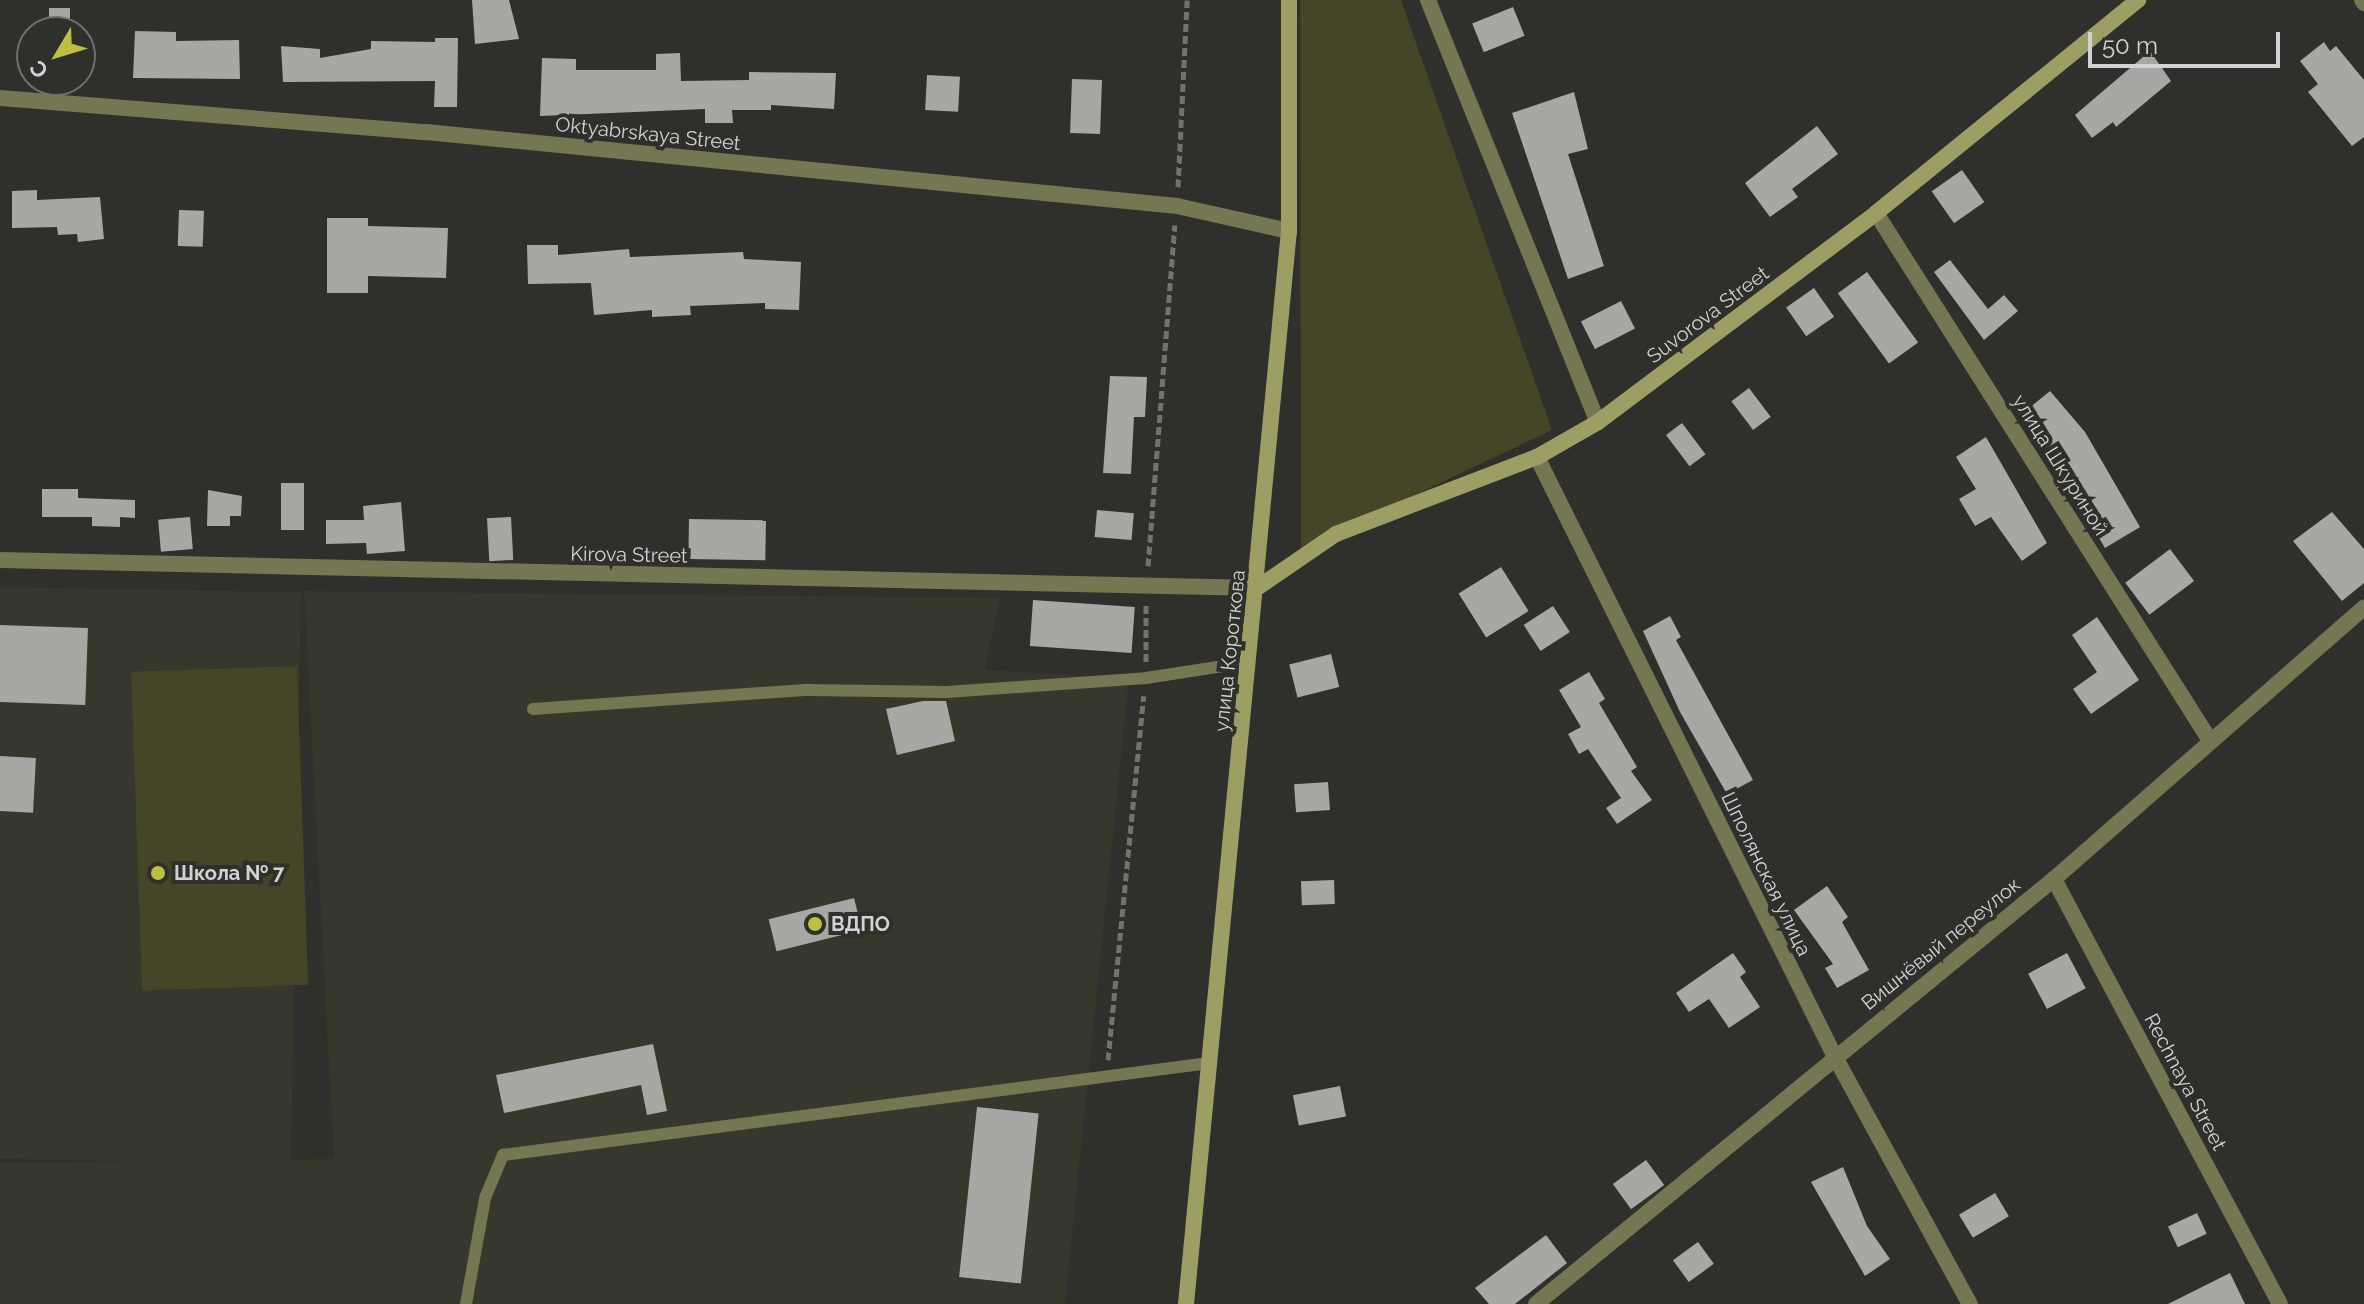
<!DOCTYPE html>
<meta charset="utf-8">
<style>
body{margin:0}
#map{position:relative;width:2364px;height:1304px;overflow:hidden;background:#2f2f2b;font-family:Raleway,sans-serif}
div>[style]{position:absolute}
.built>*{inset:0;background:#36372d;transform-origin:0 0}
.green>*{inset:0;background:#454627;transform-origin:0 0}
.building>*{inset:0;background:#a7a7a3;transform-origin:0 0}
.path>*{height:5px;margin-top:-2.5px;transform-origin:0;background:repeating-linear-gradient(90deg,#72726f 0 8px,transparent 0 12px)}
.lane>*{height:12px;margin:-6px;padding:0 6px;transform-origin:6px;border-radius:6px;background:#757652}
.street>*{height:16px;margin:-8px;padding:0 8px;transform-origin:8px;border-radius:8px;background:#757652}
.secondary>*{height:16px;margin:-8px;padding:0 8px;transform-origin:8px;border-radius:8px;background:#9c9e64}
.dots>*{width:22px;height:22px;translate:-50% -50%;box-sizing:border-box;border:4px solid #2f2f2b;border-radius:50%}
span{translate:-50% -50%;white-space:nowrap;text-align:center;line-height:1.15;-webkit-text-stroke:8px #2f2f2b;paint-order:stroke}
.street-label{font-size:20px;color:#d2d2d0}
.poi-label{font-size:20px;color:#d2d2d0;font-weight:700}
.left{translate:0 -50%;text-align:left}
.north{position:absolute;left:16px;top:16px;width:80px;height:80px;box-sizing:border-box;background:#2f2f2b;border:2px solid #70706d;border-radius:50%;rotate:232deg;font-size:22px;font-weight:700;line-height:32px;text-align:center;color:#d2d2d0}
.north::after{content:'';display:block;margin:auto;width:28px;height:36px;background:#bebf42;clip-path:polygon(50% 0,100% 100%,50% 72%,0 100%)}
.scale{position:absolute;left:2088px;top:32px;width:192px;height:36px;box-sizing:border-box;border:4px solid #d2d2d0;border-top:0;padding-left:10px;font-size:24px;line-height:28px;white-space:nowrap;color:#d2d2d0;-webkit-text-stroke:6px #2f2f2b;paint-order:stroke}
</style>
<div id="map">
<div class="built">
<div style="left:0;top:587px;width:301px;height:572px;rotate:1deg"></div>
<div style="clip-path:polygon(304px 591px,1000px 598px,985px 670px,1129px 678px,1065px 1304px,0 1304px,0 1163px,334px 1159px)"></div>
</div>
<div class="green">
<div style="clip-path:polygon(1300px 0,1401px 0,1552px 430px,1301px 549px)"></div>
<div style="left:297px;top:666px;width:319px;height:166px;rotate:88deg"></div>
</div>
<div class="building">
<div style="clip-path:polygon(472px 0,509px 0,519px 39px,475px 44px)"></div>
<div style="left:1513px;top:7px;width:31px;height:44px;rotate:68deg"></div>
<div style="left:49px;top:8px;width:21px;height:24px"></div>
<div style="clip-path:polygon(135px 31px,176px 32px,176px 41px,239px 40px,240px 79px,133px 78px)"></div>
<div style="clip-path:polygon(435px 38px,458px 38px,457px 107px,434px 107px,435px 81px,283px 82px,281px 46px,320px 49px,320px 58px,371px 49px,371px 41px,435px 42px)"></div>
<div style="clip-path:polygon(2324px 42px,2330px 51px,2336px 46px,2364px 80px,2364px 137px,2352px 146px,2308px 92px,2318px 84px,2300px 61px)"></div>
<div style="clip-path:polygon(2150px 51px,2171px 81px,2116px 127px,2113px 122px,2092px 138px,2075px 115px)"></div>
<div style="clip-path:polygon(680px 53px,681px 81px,749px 80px,749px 72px,836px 73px,834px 109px,771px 105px,771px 110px,732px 110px,733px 123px,705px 123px,705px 109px,540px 116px,542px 58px,576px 59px,576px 70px,656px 70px,656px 54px)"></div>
<div style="left:927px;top:75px;width:33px;height:35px;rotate:3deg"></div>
<div style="left:1072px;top:79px;width:30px;height:54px;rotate:2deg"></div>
<div style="clip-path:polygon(1574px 92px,1588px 149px,1568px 154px,1604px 266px,1568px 279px,1512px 113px)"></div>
<div style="clip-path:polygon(1817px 126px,1838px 154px,1792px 189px,1798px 197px,1770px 217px,1745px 183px)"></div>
<div style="left:1962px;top:170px;width:39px;height:37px;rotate:55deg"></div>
<div style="clip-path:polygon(37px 190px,37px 200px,100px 197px,104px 239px,78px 242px,77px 234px,58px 235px,57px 227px,12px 228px,12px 191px)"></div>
<div style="left:179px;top:210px;width:25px;height:36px;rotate:2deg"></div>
<div style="clip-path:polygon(327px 218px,368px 218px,368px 226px,448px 228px,446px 278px,368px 276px,368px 293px,327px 293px)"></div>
<div style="clip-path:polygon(527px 245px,558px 245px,558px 255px,629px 249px,630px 257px,743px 252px,744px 259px,801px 262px,799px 310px,765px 309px,765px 303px,690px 306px,691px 315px,652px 317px,652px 310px,594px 315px,591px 283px,528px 284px)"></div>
<div style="clip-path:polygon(1950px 260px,1988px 309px,2004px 295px,2018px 311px,1984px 340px,1934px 272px)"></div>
<div style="left:1867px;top:272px;width:87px;height:36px;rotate:54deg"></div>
<div style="left:1814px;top:288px;width:35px;height:34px;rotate:55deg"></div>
<div style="left:1621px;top:301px;width:31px;height:45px;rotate:63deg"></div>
<div style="clip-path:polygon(1110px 376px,1147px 377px,1145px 417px,1134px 417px,1131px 474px,1103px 473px)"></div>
<div style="left:1749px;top:388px;width:36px;height:22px;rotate:53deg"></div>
<div style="clip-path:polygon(2050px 391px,2085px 432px,2140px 527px,2105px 548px,2063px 477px,2068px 474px,2037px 436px,2045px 429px,2028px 409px)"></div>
<div style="left:1682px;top:423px;width:39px;height:20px;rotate:53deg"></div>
<div style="clip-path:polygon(1986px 437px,2047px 543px,2022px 561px,1991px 517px,1975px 526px,1959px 499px,1976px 489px,1956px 457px)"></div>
<div style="left:281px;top:483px;width:23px;height:47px"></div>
<div style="clip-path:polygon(42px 489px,78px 489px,78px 498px,135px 500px,135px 518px,120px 517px,120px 527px,92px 526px,92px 517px,42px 517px)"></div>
<div style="clip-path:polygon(208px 490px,242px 496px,241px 516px,230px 516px,230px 526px,207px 526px)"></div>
<div style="clip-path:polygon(401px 502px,405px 551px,367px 554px,366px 543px,326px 544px,326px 520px,364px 520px,363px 506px)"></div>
<div style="left:1097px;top:510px;width:37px;height:27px;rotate:5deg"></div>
<div style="clip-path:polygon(2332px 512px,2364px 549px,2364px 583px,2342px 601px,2293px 541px)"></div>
<div style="left:190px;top:517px;width:32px;height:32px;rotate:85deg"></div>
<div style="left:511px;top:517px;width:43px;height:24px;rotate:87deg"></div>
<div style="left:689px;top:519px;width:77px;height:40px;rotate:1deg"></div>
<div style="left:2170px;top:549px;width:40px;height:56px;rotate:53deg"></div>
<div style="left:1501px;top:567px;width:52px;height:50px;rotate:58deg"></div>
<div style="left:1033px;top:600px;width:102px;height:46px;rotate:4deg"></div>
<div style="left:1553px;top:606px;width:31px;height:35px;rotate:57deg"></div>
<div style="clip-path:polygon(1670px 616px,1681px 637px,1676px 640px,1753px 780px,1727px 794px,1680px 712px,1643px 631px)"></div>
<div style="clip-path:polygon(2097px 617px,2139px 680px,2091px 714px,2073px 689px,2097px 672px,2072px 635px)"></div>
<div style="left:0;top:625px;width:88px;height:77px;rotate:2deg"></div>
<div style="left:1331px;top:654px;width:34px;height:43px;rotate:76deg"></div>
<div style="clip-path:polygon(1589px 672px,1605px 699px,1599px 703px,1637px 767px,1631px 771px,1652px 800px,1617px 824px,1606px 808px,1621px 798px,1588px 749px,1579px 754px,1568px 734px,1581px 727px,1559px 690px)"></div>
<div style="clip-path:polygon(923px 701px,946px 701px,955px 741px,897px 755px,886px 709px)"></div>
<div style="left:0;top:756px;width:36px;height:55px;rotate:3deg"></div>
<div style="left:1328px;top:782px;width:28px;height:34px;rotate:86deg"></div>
<div style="left:1334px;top:880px;width:24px;height:33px;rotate:88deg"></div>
<div style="clip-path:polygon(1827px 886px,1848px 917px,1842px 922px,1869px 970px,1837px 988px,1825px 968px,1833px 964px,1794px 910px)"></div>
<div style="left:854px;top:898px;width:33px;height:88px;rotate:76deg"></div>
<div style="clip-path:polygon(1733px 953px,1746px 972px,1740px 977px,1760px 1007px,1729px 1028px,1709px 999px,1689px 1012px,1676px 993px)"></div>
<div style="left:2067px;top:953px;width:40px;height:44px;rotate:62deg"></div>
<div style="clip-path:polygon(653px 1044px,667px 1111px,647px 1115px,641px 1085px,504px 1113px,496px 1075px)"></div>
<div style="left:1340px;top:1086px;width:31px;height:48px;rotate:79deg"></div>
<div style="left:977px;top:1107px;width:62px;height:171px;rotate:6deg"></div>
<div style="left:1646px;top:1160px;width:31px;height:41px;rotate:54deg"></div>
<div style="clip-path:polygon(1843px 1167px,1867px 1226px,1890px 1259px,1865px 1276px,1811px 1182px)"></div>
<div style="left:1995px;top:1193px;width:27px;height:42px;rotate:59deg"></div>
<div style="left:2197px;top:1213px;width:23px;height:32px;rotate:65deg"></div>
<div style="clip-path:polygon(1546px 1235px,1567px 1263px,1515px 1304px,1489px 1304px,1475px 1288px)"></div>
<div style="left:1698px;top:1242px;width:27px;height:31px;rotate:54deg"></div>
<div style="clip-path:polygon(2230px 1273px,2245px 1304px,2168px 1304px)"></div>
</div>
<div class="path">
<div style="left:1178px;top:187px;width:187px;rotate:-87.2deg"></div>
<div style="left:1148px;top:566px;width:342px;rotate:-85.5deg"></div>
<div style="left:1146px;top:662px;width:58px;rotate:-90deg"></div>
<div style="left:1108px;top:1060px;width:366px;rotate:-84.4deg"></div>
</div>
<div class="lane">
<div style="left:533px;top:709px;width:276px;rotate:-4deg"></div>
<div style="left:808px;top:690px;width:139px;rotate:0.8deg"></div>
<div style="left:947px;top:692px;width:199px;rotate:-4deg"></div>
<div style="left:1146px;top:678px;width:104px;rotate:-8.8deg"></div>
<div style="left:466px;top:1304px;width:108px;rotate:-79.8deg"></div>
<div style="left:485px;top:1198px;width:47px;rotate:-67.3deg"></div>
<div style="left:503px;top:1155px;width:712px;rotate:-7.42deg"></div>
</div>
<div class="street">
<div style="left:1428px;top:0;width:455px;rotate:68.1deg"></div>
<div style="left:2362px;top:0;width:4px;rotate:56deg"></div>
<div style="left:0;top:98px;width:427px;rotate:4.6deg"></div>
<div style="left:426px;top:132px;width:755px;rotate:5.63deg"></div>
<div style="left:1177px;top:206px;width:115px;rotate:12.6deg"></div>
<div style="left:1876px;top:213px;width:623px;rotate:57.66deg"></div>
<div style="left:1537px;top:457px;width:668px;rotate:63.59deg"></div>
<div style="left:1834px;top:1055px;width:284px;rotate:61.4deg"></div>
<div style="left:0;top:560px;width:1257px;rotate:1.28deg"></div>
<div style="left:2054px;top:879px;width:481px;rotate:62deg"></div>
<div style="left:1536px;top:1304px;width:670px;rotate:-39.37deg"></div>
<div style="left:2054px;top:879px;width:412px;rotate:-41.2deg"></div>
</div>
<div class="secondary">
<div style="left:1257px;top:588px;width:96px;rotate:-34.4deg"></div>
<div style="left:1336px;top:534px;width:215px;rotate:-21deg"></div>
<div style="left:1537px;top:457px;width:70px;rotate:-29.8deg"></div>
<div style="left:1598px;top:422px;width:348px;rotate:-36.9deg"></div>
<div style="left:1876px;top:213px;width:338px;rotate:-39.1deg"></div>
<div style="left:1186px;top:1304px;width:1078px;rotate:-84.52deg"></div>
<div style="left:1289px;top:231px;width:231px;rotate:-90deg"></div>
</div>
<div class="dots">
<div style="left:158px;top:873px;background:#bebf42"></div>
<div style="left:815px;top:924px;background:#bebf42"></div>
</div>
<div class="street-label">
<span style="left:648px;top:134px;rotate:6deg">Oktyabrskaya Street</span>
<span style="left:1708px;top:315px;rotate:-37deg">Suvorova Street</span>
<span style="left:2060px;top:465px;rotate:58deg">улица Шкуриной</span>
<span style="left:629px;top:555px;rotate:1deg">Kirova Street</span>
<span style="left:1230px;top:651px;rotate:-84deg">улица Короткова</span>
<span style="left:1766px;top:874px;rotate:64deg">Шполянская улица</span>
<span style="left:1941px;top:944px;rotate:-39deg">Вишнёвый переулок</span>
<span style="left:2185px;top:1082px;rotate:62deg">Rechnaya Street</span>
</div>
<div class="poi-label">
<span class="left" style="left:174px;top:873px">Школа № 7</span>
<span class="left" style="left:831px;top:924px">ВДПО</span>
</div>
<div class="north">С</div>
<div class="scale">50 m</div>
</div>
